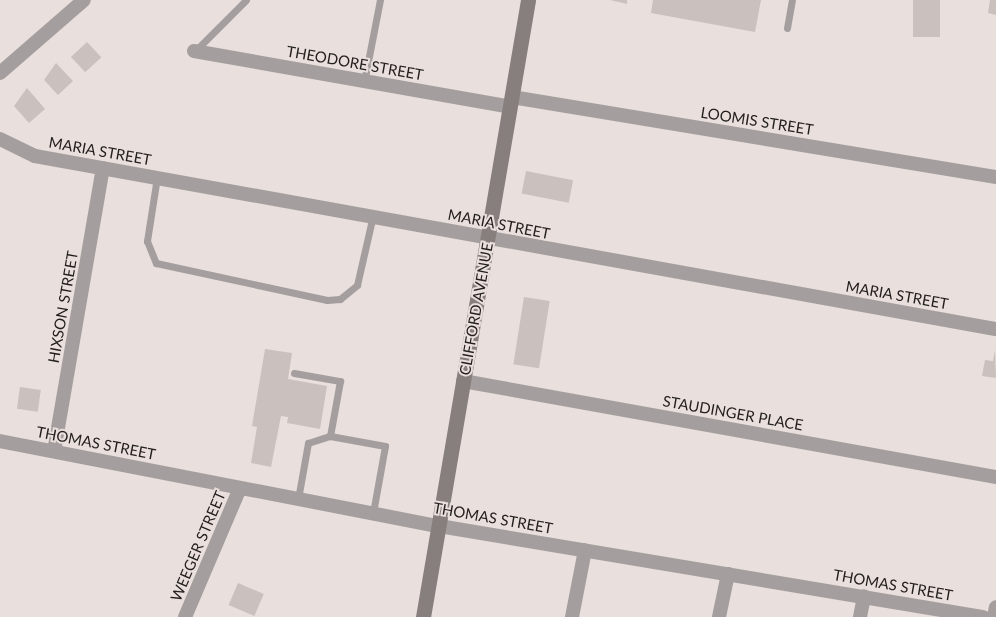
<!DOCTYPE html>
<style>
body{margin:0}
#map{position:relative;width:996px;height:617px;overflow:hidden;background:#e9dfdc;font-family:Lato,sans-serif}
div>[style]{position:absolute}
.building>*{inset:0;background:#cac0bd;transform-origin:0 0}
.lane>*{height:7px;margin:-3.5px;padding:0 3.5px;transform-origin:3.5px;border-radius:3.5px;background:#a49f9e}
.street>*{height:14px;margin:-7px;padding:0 7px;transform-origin:7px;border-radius:7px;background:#a49f9e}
.secondary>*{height:15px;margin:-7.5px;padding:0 7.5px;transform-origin:7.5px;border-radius:7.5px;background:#867f7d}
span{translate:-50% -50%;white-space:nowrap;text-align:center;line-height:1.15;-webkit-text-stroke:4px #e9dfdc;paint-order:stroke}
.street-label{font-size:15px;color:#24201f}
</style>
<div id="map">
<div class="building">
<div style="clip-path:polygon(610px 0,627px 0,627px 4px)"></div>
<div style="clip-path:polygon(653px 0,761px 0,755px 32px,651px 13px)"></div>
<div style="left:913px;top:0;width:27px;height:37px"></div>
<div style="clip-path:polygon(990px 0,996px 0,996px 15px,988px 13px)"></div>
<div style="left:87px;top:42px;width:21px;height:22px;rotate:47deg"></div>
<div style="clip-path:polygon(56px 63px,73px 81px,58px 95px,44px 80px)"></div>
<div style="clip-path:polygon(27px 88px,45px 109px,29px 123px,14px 106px)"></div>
<div style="left:526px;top:171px;width:48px;height:23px;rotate:11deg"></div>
<div style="left:524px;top:297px;width:26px;height:68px;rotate:9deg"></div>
<div style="clip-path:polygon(265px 349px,292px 353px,288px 379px,327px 386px,320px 429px,287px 423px,288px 417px,281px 416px,271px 467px,251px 463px,257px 427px,252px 426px)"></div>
<div style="clip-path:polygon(995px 350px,996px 378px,982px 376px,985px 360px,993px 361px)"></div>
<div style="left:20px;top:387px;width:21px;height:22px;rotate:8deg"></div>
<div style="left:238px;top:583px;width:28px;height:24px;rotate:23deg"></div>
</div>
<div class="lane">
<div style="left:787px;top:28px;width:28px;rotate:-80deg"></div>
<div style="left:195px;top:51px;width:72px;rotate:-45deg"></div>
<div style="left:364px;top:82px;width:84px;rotate:-79deg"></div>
<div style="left:157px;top:177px;width:65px;rotate:98.9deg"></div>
<div style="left:147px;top:241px;width:24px;rotate:68deg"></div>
<div style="left:156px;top:263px;width:175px;rotate:12.2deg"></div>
<div style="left:327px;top:300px;width:13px;rotate:-4deg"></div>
<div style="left:340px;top:299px;width:22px;rotate:-39deg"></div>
<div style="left:357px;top:285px;width:72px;rotate:-77.1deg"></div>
<div style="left:294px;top:373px;width:47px;rotate:9.9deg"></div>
<div style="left:340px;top:381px;width:56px;rotate:100.3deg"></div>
<div style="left:330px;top:436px;width:56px;rotate:10.3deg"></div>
<div style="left:385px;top:446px;width:68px;rotate:100.2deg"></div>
<div style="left:298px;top:499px;width:57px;rotate:-79.9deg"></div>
<div style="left:308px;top:443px;width:23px;rotate:-18deg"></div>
</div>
<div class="street">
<div style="left:194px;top:51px;width:321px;rotate:10deg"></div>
<div style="left:0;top:73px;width:111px;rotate:-41deg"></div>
<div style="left:512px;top:97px;width:491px;rotate:9.4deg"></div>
<div style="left:0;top:139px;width:39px;rotate:26deg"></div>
<div style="left:35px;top:156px;width:976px;rotate:10.21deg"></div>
<div style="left:463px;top:381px;width:542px;rotate:10.21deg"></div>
<div style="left:0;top:441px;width:447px;rotate:11deg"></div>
<div style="left:439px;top:526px;width:552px;rotate:9.5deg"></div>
<div style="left:54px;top:451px;width:287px;rotate:-80.2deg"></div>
<div style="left:185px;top:617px;width:140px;rotate:-66.9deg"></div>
<div style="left:572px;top:617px;width:68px;rotate:-79deg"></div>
<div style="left:719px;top:617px;width:44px;rotate:-78.2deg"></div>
<div style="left:860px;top:617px;width:21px;rotate:-79deg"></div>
<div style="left:994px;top:617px;width:10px;rotate:-79deg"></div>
</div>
<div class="secondary">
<div style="left:423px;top:617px;width:626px;rotate:-80.34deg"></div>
</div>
<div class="street-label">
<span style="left:355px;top:63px;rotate:10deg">THEODORE STREET</span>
<span style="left:757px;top:121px;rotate:9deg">LOOMIS STREET</span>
<span style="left:100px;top:151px;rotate:10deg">MARIA STREET</span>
<span style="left:499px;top:224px;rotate:11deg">MARIA STREET</span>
<span style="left:897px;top:295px;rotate:10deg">MARIA STREET</span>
<span style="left:63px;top:307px;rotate:-80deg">HIXSON STREET</span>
<span style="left:476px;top:309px;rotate:-80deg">CLIFFORD AVENUE</span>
<span style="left:733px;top:413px;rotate:10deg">STAUDINGER PLACE</span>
<span style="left:96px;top:443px;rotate:11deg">THOMAS STREET</span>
<span style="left:493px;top:518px;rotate:10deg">THOMAS STREET</span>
<span style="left:198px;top:546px;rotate:-67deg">WEEGER STREET</span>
<span style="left:893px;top:585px;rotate:10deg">THOMAS STREET</span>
</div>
</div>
